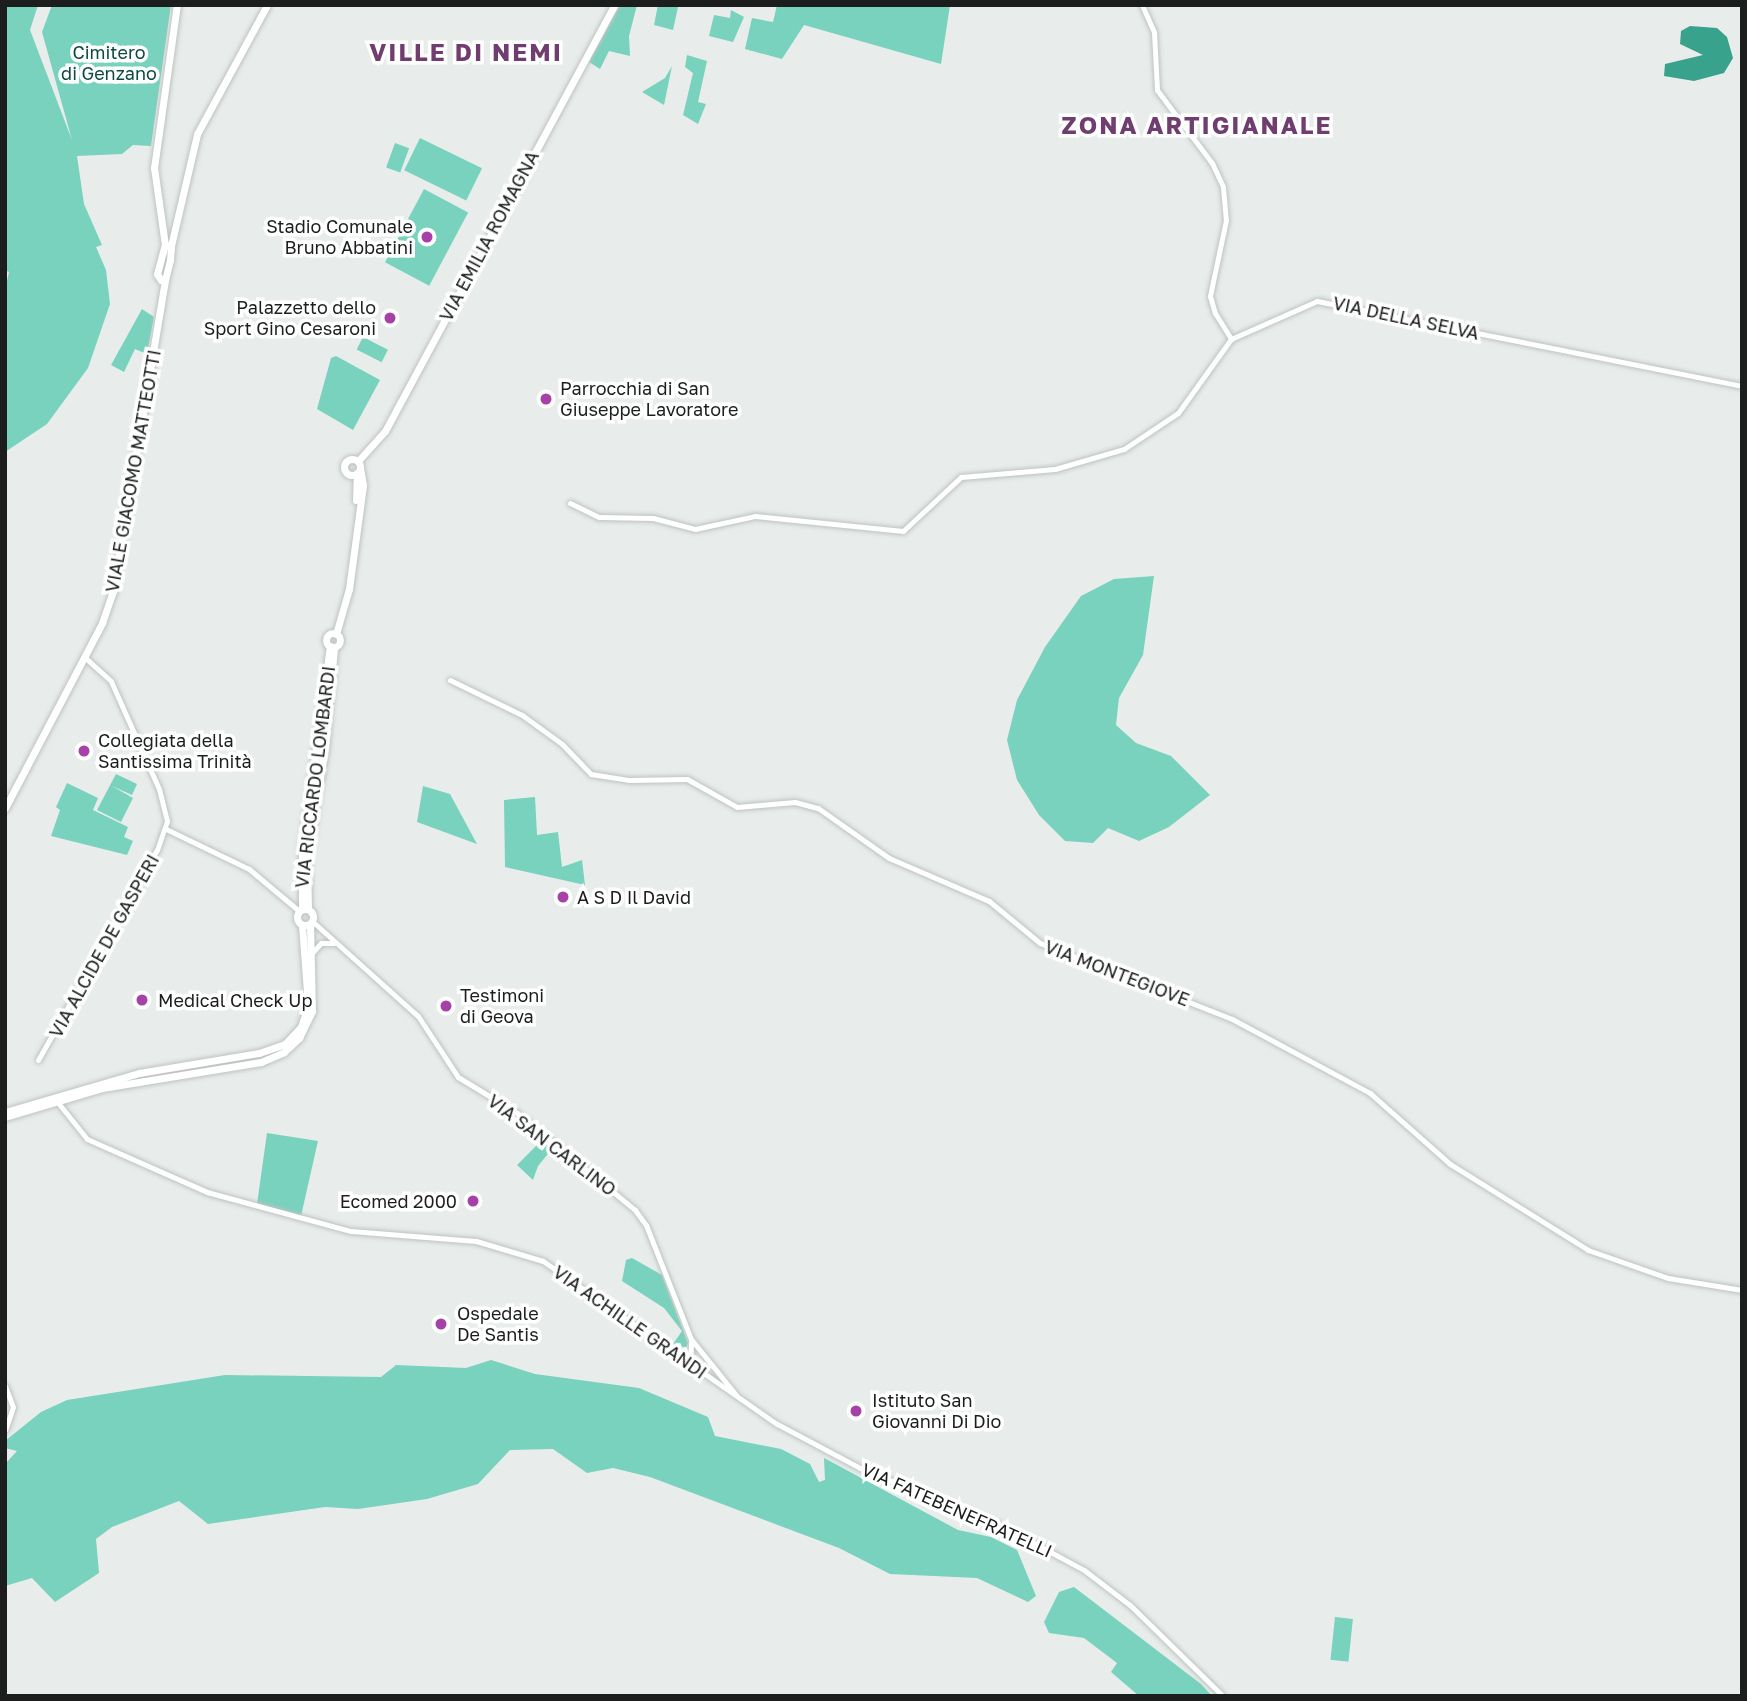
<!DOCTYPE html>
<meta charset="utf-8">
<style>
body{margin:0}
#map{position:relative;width:1747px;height:1701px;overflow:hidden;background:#e8edeb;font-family:"Golos Text",sans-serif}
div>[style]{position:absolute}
.green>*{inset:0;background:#78d2bd;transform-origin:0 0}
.water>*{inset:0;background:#38a28d}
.roads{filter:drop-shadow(0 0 2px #bec3c2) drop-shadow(0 0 2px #bec3c2)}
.minor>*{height:5px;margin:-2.5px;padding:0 2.5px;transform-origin:2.5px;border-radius:2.5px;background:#fff}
.major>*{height:7px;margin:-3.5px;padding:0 3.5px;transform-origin:3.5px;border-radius:3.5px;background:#fff}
.major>.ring{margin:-3.5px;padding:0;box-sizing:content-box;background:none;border:7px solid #fff;border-radius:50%}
.dots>*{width:19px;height:19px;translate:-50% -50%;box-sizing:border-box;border:4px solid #fff;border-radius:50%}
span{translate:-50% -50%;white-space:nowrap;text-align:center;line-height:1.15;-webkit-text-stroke:7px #fff;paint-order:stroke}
.park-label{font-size:18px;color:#0c4a3f}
.poi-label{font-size:18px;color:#1c1e1e}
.right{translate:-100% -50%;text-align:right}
.left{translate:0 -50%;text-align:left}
.street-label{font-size:18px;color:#1c1e1e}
.district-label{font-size:24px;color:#6f3d6f;font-weight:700;letter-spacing:2px}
.frame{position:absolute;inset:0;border:7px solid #1c1e1e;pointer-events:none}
</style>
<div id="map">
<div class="green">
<div style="clip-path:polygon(5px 5px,38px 5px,30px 30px,72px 140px,42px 32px,52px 5px,171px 5px,151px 146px,133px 145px,122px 154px,77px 156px,84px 204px,102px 245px,96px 247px,106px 270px,110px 304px,88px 368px,47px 424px,5px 452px,5px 290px,9px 272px,5px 270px)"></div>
<div style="clip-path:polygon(620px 5px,637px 5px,629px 36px,630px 56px,609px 51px,600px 69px,589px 62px)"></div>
<div style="clip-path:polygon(658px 5px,678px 7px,673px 30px,654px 25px)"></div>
<div style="clip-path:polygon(777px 5px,950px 5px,941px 64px,804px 25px,782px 59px,745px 49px,752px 18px,773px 22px)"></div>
<div style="clip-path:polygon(731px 10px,744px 17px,733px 42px,709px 36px,714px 15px,730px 18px)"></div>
<div style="clip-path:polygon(687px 55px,707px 61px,698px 102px,706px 104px,698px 124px,683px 115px,693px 73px,685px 67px)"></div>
<div style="clip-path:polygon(672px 66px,664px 105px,642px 92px,665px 78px)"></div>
<div style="left:420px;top:138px;width:69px;height:36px;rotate:26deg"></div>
<div style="left:395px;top:143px;width:15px;height:26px;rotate:20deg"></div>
<div style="left:424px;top:189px;width:50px;height:83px;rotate:28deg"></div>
<div style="clip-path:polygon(142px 309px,154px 317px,147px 354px,135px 349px,124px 372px,111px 365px)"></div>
<div style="left:363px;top:337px;width:28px;height:14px;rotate:27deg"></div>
<div style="clip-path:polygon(336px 356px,380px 380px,353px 430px,317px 409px,331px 358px)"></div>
<div style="clip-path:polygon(1154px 576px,1143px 655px,1119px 698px,1116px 725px,1136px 743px,1171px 756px,1210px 795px,1169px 827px,1139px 841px,1108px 828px,1093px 843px,1065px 841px,1039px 815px,1017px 780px,1007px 740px,1017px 700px,1045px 647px,1081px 596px,1114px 579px)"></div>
<div style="clip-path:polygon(116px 774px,137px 784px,132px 795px,112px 786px,133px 798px,121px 822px,97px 810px)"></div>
<div style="clip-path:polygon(67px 783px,98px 798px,93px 810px,128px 827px,124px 837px,133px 841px,127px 855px,51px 836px,60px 810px,56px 807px)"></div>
<div style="clip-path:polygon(423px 786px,450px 794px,477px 844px,417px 822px)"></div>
<div style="clip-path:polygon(535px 797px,537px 835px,558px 832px,562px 867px,582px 860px,585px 885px,505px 867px,504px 800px)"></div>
<div style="clip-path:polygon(267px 1133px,318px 1141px,301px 1216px,257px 1204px)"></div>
<div style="clip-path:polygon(541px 1141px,552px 1149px,538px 1166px,533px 1180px,517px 1165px)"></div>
<div style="clip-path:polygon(632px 1258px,662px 1275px,688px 1343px,685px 1351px,671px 1347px,682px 1331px,664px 1308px,622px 1281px,626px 1260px)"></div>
<div style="clip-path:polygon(491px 1360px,535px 1374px,639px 1388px,708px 1417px,715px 1436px,781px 1449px,810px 1464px,819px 1482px,825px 1480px,824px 1458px,958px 1530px,991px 1537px,1017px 1550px,1036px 1596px,1028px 1602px,977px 1578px,890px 1574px,839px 1548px,650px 1477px,613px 1468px,587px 1473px,553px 1449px,510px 1450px,478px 1484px,427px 1499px,358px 1509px,325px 1507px,208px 1524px,179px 1501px,112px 1527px,96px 1539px,99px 1573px,55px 1602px,32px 1578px,5px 1586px,5px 1464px,17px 1451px,5px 1448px,5px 1441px,41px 1412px,67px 1400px,225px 1375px,381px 1377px,396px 1365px,466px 1368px)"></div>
<div style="clip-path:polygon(1074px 1587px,1201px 1684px,1212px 1696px,1139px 1696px,1111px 1672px,1117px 1663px,1084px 1638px,1049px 1633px,1044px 1622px,1059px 1592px)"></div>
<div style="left:1335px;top:1617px;width:18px;height:43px;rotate:6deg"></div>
</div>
<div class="water">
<div style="clip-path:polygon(1690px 26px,1717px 28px,1727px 37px,1733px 58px,1724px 73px,1694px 81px,1664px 76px,1665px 64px,1703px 55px,1680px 44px,1681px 31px)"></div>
</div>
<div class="roads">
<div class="minor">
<div style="left:1142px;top:5px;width:30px;rotate:66deg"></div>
<div style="left:1154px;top:32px;width:58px;rotate:87deg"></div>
<div style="left:1157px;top:90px;width:91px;rotate:53deg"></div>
<div style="left:1212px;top:163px;width:26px;rotate:65deg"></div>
<div style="left:1223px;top:187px;width:33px;rotate:85deg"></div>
<div style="left:1226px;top:220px;width:78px;rotate:101.9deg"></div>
<div style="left:1210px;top:296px;width:18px;rotate:74deg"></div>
<div style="left:1215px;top:313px;width:31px;rotate:58deg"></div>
<div style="left:570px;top:503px;width:32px;rotate:26deg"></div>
<div style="left:599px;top:517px;width:54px;rotate:1.1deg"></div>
<div style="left:653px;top:518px;width:43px;rotate:14.7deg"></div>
<div style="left:695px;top:529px;width:61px;rotate:-12.2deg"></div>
<div style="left:755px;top:516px;width:149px;rotate:5.8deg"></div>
<div style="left:903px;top:531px;width:79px;rotate:-43deg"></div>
<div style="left:961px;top:477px;width:94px;rotate:-4.9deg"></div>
<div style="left:1055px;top:469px;width:72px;rotate:-16.2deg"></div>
<div style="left:1124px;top:449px;width:65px;rotate:-33.7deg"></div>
<div style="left:1178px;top:413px;width:91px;rotate:-54.4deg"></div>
<div style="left:1231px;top:339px;width:94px;rotate:-23.8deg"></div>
<div style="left:1317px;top:301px;width:433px;rotate:11.3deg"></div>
<div style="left:450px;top:680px;width:80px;rotate:25.9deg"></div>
<div style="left:522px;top:715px;width:49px;rotate:35.9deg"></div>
<div style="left:562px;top:744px;width:42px;rotate:46deg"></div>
<div style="left:591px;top:774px;width:39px;rotate:9deg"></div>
<div style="left:630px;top:780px;width:57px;rotate:-1deg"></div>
<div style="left:687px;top:779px;width:57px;rotate:29.2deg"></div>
<div style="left:737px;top:807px;width:58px;rotate:-4.9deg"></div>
<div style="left:795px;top:802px;width:24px;rotate:15deg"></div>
<div style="left:818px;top:808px;width:87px;rotate:35.2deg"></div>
<div style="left:889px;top:858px;width:109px;rotate:23.3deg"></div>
<div style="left:989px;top:901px;width:66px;rotate:39.5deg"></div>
<div style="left:1040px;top:943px;width:206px;rotate:21.6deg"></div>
<div style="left:1232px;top:1019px;width:157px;rotate:28.2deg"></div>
<div style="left:1370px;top:1093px;width:107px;rotate:41.6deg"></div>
<div style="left:1450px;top:1164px;width:163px;rotate:31.9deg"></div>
<div style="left:1588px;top:1250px;width:85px;rotate:19.3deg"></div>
<div style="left:1668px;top:1278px;width:75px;rotate:9.2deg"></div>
<div style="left:166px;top:829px;width:92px;rotate:25.7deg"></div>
<div style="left:249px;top:869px;width:65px;rotate:40deg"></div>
<div style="left:312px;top:921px;width:142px;rotate:41.9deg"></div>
<div style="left:418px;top:1016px;width:73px;rotate:56.7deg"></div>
<div style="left:458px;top:1077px;width:69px;rotate:31.4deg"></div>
<div style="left:517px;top:1113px;width:153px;rotate:39.4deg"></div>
<div style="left:635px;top:1210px;width:19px;rotate:54deg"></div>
<div style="left:646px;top:1225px;width:123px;rotate:68.5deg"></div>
<div style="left:691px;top:1339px;width:72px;rotate:51.2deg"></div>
<div style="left:311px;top:954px;width:15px;rotate:-48deg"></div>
<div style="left:321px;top:943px;width:13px"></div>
<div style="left:38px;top:1060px;width:241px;rotate:-60.5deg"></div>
<div style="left:157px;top:850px;width:31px;rotate:-71deg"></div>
<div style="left:167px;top:821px;width:33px;rotate:-104deg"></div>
<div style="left:159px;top:789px;width:118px;rotate:-114deg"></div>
<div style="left:111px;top:681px;width:36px;rotate:-138deg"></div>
<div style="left:55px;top:1099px;width:51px;rotate:51.3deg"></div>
<div style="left:87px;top:1139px;width:131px;rotate:23.8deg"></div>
<div style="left:207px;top:1192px;width:149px;rotate:15.2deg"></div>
<div style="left:351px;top:1231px;width:125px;rotate:4.6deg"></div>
<div style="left:476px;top:1241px;width:70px;rotate:16.6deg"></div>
<div style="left:543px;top:1261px;width:285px;rotate:34.9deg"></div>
<div style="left:777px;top:1424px;width:94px;rotate:27.9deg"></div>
<div style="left:860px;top:1468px;width:156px;rotate:22.3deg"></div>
<div style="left:1004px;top:1527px;width:91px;rotate:28.3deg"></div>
<div style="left:1084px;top:1570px;width:58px;rotate:37.3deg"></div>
<div style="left:1130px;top:1605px;width:130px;rotate:44.4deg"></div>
<div style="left:690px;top:1364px;width:22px;rotate:-87deg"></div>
<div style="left:5px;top:1386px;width:22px;rotate:69deg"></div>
<div style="left:13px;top:1407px;width:24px;rotate:109deg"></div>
</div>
<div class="major">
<div style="left:165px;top:245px;width:78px;rotate:-98.1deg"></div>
<div style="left:154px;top:168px;width:165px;rotate:-82deg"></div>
<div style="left:165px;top:245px;width:6px;rotate:9deg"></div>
<div style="left:171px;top:246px;width:14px;rotate:94deg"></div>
<div style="left:170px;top:260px;width:21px;rotate:104deg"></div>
<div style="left:165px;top:280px;width:4px;rotate:180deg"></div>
<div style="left:161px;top:280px;width:7px;rotate:-124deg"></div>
<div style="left:157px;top:274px;width:30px;rotate:-75deg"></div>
<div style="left:171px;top:246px;width:115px;rotate:-76.9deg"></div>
<div style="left:197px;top:134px;width:147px;rotate:-61.5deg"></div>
<div class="ring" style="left:344px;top:459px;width:9px;height:9px"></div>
<div style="left:358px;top:461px;width:40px;rotate:-48deg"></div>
<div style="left:385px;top:431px;width:484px;rotate:-61.7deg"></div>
<div style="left:356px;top:500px;width:27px;rotate:-88deg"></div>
<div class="ring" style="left:326px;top:633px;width:7px;height:7px"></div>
<div style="left:336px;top:634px;width:47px;rotate:-73.9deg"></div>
<div style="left:349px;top:589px;width:105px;rotate:-82.3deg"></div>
<div style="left:363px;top:485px;width:17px;rotate:-100deg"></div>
<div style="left:5px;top:808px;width:209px;rotate:-62.3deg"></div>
<div style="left:102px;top:623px;width:34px;rotate:-71deg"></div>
<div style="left:113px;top:591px;width:315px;rotate:-80.5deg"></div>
<div class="ring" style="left:297px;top:909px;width:9px;height:9px"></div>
<div style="left:302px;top:909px;width:59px;rotate:-90deg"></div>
<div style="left:302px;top:850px;width:206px;rotate:-82.2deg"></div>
<div style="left:308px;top:909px;width:52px;rotate:-91.1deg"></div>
<div style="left:307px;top:857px;width:111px;rotate:-80.7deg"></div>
<div style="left:325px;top:747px;width:98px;rotate:-84.8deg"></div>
<div style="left:5px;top:1112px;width:140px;rotate:-16.2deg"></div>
<div style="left:139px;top:1073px;width:122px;rotate:-9.5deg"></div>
<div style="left:259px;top:1053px;width:28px;rotate:-19deg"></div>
<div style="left:285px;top:1044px;width:23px;rotate:-47deg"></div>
<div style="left:301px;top:1027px;width:23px;rotate:-72deg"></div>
<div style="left:308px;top:1005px;width:80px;rotate:-94.3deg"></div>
<div style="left:5px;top:1117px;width:101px;rotate:-16.6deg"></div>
<div style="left:102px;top:1088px;width:161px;rotate:-9.3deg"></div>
<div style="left:261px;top:1062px;width:25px;rotate:-23deg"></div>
<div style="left:284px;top:1052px;width:21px;rotate:-43deg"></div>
<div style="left:299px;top:1038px;width:30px;rotate:-64deg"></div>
<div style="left:312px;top:1011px;width:87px;rotate:-91.3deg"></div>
</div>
</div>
<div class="dots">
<div style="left:427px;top:237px;background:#a641a7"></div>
<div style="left:390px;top:318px;background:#a641a7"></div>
<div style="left:546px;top:399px;background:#a641a7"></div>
<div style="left:84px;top:751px;background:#a641a7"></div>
<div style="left:563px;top:897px;background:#a641a7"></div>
<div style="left:142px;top:1000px;background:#a641a7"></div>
<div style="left:446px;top:1006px;background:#a641a7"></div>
<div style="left:473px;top:1201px;background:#a641a7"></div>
<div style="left:441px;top:1324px;background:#a641a7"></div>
<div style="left:856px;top:1411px;background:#a641a7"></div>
</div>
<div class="park-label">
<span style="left:109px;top:63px">Cimitero<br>di Genzano</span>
</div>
<div class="poi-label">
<span class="right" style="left:413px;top:237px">Stadio Comunale<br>Bruno Abbatini</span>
<span class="right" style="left:376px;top:318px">Palazzetto dello<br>Sport Gino Cesaroni</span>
<span class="left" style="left:560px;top:399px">Parrocchia di San<br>Giuseppe Lavoratore</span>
<span class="left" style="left:98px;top:751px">Collegiata della<br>Santissima Trinità</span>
<span class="left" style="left:577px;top:897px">A S D Il David</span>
<span class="left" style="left:460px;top:1006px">Testimoni<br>di Geova</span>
<span class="left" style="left:158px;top:1000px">Medical Check Up</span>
<span class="right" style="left:457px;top:1201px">Ecomed 2000</span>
<span class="left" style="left:457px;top:1324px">Ospedale<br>De Santis</span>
<span class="left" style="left:872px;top:1411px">Istituto San<br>Giovanni Di Dio</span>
</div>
<div class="street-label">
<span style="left:489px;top:236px;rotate:-62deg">VIA EMILIA ROMAGNA</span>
<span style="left:1406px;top:318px;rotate:12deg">VIA DELLA SELVA</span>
<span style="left:133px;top:471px;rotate:-80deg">VIALE GIACOMO MATTEOTTI</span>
<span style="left:315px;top:777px;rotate:-83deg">VIA RICCARDO LOMBARDI</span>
<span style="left:104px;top:946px;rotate:-61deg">VIA ALCIDE DE GASPERI</span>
<span style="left:1117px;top:973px;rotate:21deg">VIA MONTEGIOVE</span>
<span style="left:552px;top:1145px;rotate:37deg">VIA SAN CARLINO</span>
<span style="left:630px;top:1322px;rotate:35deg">VIA ACHILLE GRANDI</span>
<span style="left:957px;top:1510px;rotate:24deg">VIA FATEBENEFRATELLI</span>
</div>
<div class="district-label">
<span style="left:466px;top:52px">VILLE DI NEMI</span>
<span style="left:1197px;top:125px">ZONA ARTIGIANALE</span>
</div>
<div class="frame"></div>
</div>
